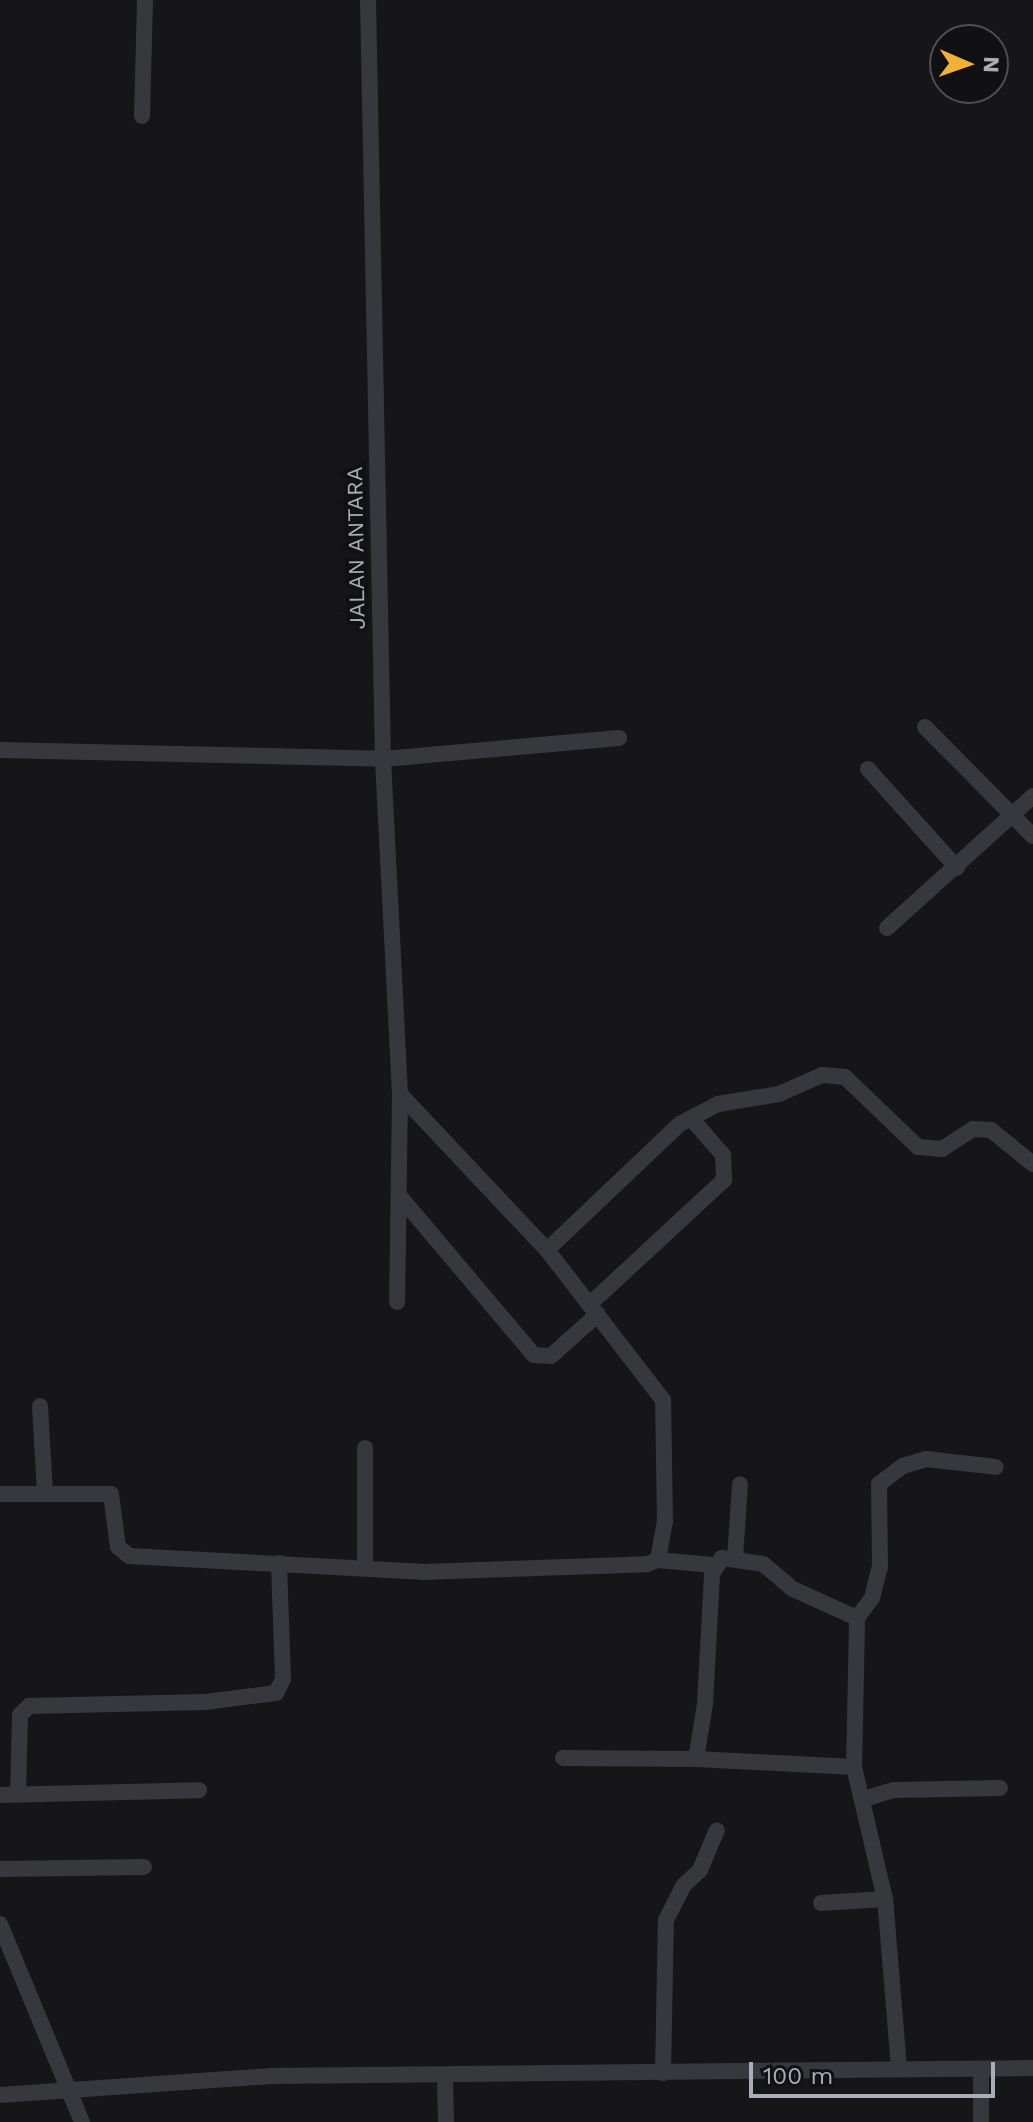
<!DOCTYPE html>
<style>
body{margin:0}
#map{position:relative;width:1033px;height:2122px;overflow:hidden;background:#161618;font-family:"Work Sans",sans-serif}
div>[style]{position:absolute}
.minor>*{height:16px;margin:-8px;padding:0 8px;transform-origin:8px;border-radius:8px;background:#37383d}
span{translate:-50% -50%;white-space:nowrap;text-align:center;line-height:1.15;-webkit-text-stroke:8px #111113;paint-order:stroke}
.street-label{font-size:22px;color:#a8adb8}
.north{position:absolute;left:929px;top:24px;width:80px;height:80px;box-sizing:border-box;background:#111113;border:2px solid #4d4f55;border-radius:50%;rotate:92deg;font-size:22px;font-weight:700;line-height:32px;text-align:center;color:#a8adb8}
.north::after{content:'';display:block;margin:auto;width:28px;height:36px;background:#f2b134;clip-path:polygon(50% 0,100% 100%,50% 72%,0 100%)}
.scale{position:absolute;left:749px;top:2062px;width:246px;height:36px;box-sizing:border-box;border:4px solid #a8adb8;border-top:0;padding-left:10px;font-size:24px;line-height:28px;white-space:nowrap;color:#a8adb8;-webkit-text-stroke:6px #111113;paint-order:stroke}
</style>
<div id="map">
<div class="minor">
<div style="left:368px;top:0;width:759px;rotate:88.87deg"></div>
<div style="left:383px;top:759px;width:335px;rotate:87.1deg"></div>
<div style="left:400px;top:1094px;width:208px;rotate:90.8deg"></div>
<div style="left:142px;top:116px;width:116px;rotate:-88.5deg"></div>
<div style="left:925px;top:727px;width:153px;rotate:45.3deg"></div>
<div style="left:0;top:750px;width:383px;rotate:1.3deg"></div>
<div style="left:383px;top:759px;width:237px;rotate:-5.1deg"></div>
<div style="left:868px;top:769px;width:133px;rotate:48deg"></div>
<div style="left:887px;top:928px;width:197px;rotate:-42.1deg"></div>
<div style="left:400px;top:1094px;width:214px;rotate:46.7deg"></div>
<div style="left:402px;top:1199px;width:204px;rotate:49.8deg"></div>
<div style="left:534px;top:1355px;width:17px;rotate:3deg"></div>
<div style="left:551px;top:1356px;width:63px;rotate:-41.8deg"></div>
<div style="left:590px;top:1304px;width:183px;rotate:-42.8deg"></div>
<div style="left:724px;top:1180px;width:25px;rotate:-92deg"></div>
<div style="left:723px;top:1155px;width:49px;rotate:-130.9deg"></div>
<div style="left:40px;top:1406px;width:88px;rotate:86.7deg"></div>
<div style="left:365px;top:1448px;width:117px;rotate:90deg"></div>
<div style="left:0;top:1494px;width:111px"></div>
<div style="left:111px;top:1494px;width:53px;rotate:82.5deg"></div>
<div style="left:118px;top:1547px;width:14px;rotate:39deg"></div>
<div style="left:129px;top:1556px;width:293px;rotate:3.1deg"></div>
<div style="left:422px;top:1572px;width:225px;rotate:-2deg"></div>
<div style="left:647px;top:1564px;width:12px;rotate:-20deg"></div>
<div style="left:658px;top:1560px;width:39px;rotate:-80deg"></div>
<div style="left:665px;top:1522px;width:122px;rotate:-90.9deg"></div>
<div style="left:663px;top:1400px;width:190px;rotate:-127.7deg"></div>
<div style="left:547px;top:1250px;width:183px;rotate:-43.5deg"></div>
<div style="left:680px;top:1124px;width:43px;rotate:-27.8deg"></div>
<div style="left:718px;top:1104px;width:62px;rotate:-9.3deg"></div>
<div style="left:779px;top:1094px;width:47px;rotate:-23.8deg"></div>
<div style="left:822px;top:1075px;width:23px;rotate:5deg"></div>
<div style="left:845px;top:1077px;width:101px;rotate:43.8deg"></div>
<div style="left:918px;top:1147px;width:24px;rotate:5deg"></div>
<div style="left:942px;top:1149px;width:37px;rotate:-33deg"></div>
<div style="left:973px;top:1129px;width:18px;rotate:3deg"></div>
<div style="left:991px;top:1130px;width:54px;rotate:39deg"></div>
<div style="left:735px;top:1558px;width:74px;rotate:-86.1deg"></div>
<div style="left:658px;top:1560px;width:55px;rotate:5.2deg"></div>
<div style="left:563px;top:1758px;width:133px;rotate:0.4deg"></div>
<div style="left:696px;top:1759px;width:56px;rotate:-80.7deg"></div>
<div style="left:705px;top:1704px;width:130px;rotate:-86.9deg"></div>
<div style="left:712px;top:1574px;width:19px;rotate:-58deg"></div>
<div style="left:722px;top:1558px;width:41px;rotate:8.3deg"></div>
<div style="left:763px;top:1564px;width:39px;rotate:40deg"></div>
<div style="left:793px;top:1589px;width:70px;rotate:24.4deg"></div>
<div style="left:696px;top:1759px;width:158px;rotate:2.9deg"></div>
<div style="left:18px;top:1793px;width:78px;rotate:-88.5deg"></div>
<div style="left:20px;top:1715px;width:13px;rotate:-45deg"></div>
<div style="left:29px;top:1706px;width:176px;rotate:-1.3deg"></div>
<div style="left:205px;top:1702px;width:72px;rotate:-7.2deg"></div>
<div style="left:276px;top:1693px;width:16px;rotate:-63deg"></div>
<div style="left:283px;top:1679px;width:116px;rotate:-92deg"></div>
<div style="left:0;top:1795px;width:199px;rotate:-1.4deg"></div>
<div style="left:864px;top:1799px;width:31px;rotate:-17deg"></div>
<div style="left:894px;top:1790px;width:106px;rotate:-1.1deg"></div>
<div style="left:0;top:1869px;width:144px;rotate:-0.8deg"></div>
<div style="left:821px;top:1903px;width:64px;rotate:-3.6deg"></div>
<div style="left:0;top:1924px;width:214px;rotate:67.5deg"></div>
<div style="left:899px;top:2068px;width:170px;rotate:-94.7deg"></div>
<div style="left:885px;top:1899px;width:136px;rotate:-103.2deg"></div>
<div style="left:854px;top:1767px;width:149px;rotate:-88.8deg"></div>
<div style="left:857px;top:1618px;width:25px;rotate:-53deg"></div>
<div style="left:872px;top:1598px;width:32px;rotate:-76deg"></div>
<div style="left:880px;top:1567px;width:83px;rotate:-90.7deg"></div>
<div style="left:879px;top:1484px;width:30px;rotate:-37deg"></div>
<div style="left:903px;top:1466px;width:24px;rotate:-17deg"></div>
<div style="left:926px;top:1459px;width:70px;rotate:6.5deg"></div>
<div style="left:663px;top:2073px;width:153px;rotate:-88.9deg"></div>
<div style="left:666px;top:1920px;width:39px;rotate:-63deg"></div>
<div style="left:684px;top:1885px;width:22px;rotate:-43deg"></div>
<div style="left:700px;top:1870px;width:43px;rotate:-67deg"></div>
<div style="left:445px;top:2075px;width:47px;rotate:88.8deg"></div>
<div style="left:0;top:2095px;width:273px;rotate:-4deg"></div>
<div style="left:272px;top:2076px;width:761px;rotate:-0.6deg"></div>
<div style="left:981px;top:2122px;width:51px;rotate:-90deg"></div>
</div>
<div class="street-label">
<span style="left:356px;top:548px;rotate:-91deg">JALAN ANTARA</span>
</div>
<div class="north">N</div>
<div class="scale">100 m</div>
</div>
